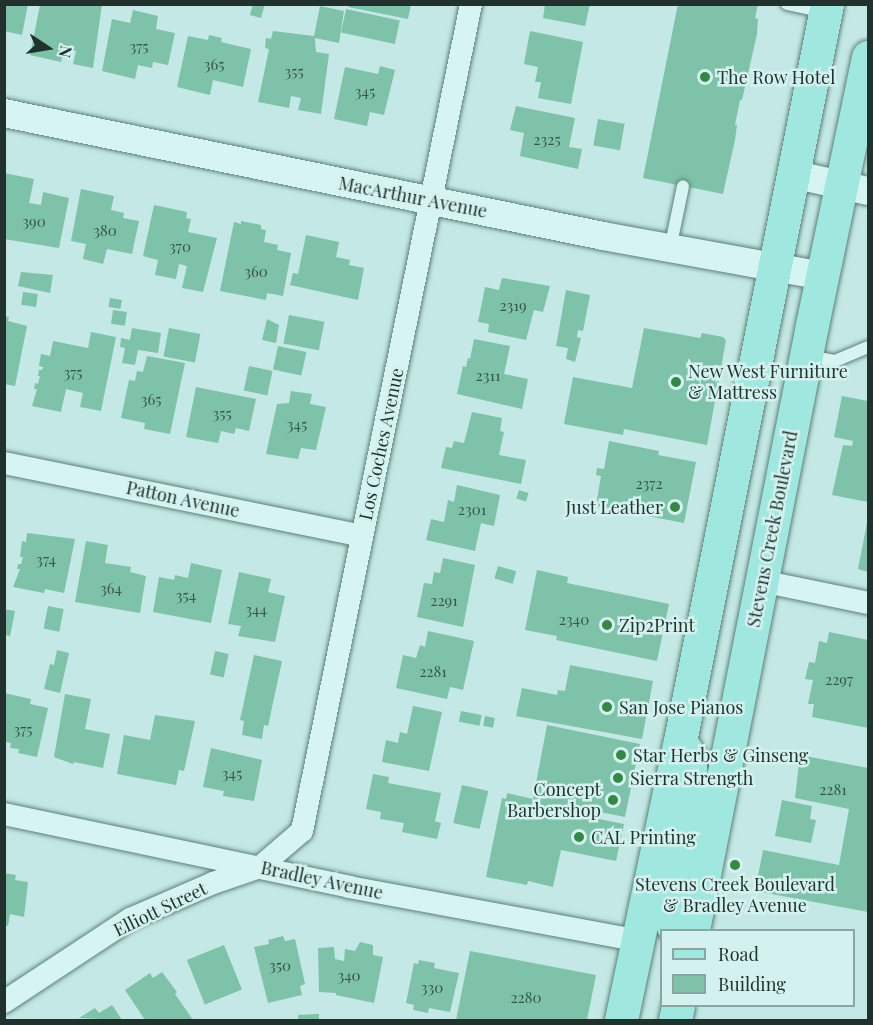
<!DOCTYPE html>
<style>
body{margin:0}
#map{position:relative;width:873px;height:1025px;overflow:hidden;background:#c4e8e5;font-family:"Playfair Display",serif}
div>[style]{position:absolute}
.building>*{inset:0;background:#7ec2a9;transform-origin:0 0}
.roads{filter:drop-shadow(0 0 2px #5d8178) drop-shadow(0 0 2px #5d8178)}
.service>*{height:12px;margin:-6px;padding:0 6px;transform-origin:6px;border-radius:6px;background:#d6f4f2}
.minor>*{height:22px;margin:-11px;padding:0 11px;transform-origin:11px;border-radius:11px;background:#d6f4f2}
.tertiary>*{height:28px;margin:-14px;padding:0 14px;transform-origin:14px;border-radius:14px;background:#d6f4f2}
.primary>*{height:33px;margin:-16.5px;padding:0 16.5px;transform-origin:16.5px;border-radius:16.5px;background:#a0e7e0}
.dots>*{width:16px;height:16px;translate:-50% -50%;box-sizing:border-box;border:3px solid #d3f1ee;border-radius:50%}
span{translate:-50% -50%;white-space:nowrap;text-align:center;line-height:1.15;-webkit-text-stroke:5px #d3f1ee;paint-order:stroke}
.number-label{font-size:15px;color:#37564c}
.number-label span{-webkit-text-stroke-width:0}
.poi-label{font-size:18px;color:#1f322d}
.left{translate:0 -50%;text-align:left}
.right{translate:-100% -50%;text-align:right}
.street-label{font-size:18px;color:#1f322d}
.frame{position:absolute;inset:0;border:6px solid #1f322d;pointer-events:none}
.legend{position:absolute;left:660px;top:929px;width:195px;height:78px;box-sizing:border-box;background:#d3f1ee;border:2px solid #8ba5a1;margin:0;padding:8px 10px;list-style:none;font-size:18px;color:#1f322d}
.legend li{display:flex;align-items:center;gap:12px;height:30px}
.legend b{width:30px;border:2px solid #8ba5a1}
.north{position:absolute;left:18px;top:18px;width:60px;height:60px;-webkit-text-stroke:4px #d3f1ee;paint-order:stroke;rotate:102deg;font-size:16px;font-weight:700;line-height:24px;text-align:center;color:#1f322d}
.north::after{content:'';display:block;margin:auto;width:21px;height:27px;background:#1f322d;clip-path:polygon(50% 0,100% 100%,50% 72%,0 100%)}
</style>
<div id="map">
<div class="building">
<div style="clip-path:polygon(4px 4px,28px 4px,22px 35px,4px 31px)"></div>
<div style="clip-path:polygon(102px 4px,93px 68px,73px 64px,76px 51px,64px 49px,61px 62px,30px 55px,40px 5px)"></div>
<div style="clip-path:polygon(253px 4px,265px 4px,261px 18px,250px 15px)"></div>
<div style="clip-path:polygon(349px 4px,411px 4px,408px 19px,348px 7px)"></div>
<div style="clip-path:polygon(545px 4px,590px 4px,585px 26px,543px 18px)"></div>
<div style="clip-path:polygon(678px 4px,758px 4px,755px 18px,758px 19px,757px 34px,742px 100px,740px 100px,735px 125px,737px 125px,735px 140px,723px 194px,643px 178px)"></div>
<div style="clip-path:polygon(320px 6px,344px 11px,339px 43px,315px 38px,316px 52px,329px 54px,321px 114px,298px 110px,301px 98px,291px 96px,289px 108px,258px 102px,269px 49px,265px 48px,266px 38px,271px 39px,273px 31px,314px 36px)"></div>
<div style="left:346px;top:9px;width:55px;height:24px;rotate:12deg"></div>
<div style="clip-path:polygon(133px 10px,158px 16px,156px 29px,175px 33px,168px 65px,153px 62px,152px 68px,138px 65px,135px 79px,102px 71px,112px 19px,130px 23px)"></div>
<div style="clip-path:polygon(530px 31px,583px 42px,571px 104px,538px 98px,541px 82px,535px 82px,538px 67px,524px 64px)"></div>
<div style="clip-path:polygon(209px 35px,222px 38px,221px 42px,251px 49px,243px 87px,213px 80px,210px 95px,177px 87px,188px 36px,208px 40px)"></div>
<div style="clip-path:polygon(380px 66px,395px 70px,384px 115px,370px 112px,367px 126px,334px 119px,345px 67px,378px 74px)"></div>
<div style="clip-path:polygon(516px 106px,575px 118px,569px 147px,582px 149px,578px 169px,520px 156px,524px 133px,510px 130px)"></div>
<div style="left:598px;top:119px;width:27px;height:27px;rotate:10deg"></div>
<div style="clip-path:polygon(4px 173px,34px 179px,29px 203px,41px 205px,43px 192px,69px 198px,59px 248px,4px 239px)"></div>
<div style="clip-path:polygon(81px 189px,114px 196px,111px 210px,124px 213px,123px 218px,139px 221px,132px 254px,107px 249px,103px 264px,83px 259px,86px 244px,71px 241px)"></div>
<div style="clip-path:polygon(154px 205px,187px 212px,186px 218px,191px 219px,188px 232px,217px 238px,203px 292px,182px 288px,187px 266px,179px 264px,176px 279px,155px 275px,158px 260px,143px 256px)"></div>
<div style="clip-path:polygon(241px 221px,261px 225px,261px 229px,266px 230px,264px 242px,278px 245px,277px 250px,291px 253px,283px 296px,267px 293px,266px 300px,220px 291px,234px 222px,241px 224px)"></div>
<div style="clip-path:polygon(306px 235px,339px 242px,336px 257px,350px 260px,349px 265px,364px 268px,358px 300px,290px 285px,293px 273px,298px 274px)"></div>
<div style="clip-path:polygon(21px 272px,53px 275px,50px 293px,18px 286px)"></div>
<div style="clip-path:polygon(502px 278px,550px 286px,543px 312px,534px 310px,526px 340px,488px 332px,489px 324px,478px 322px,485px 287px,499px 290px)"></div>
<div style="clip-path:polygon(566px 290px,590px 295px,583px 331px,578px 330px,577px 337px,581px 338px,575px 362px,566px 359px,568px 348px,556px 346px)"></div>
<div style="left:23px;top:292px;width:15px;height:13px;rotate:8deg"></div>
<div style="left:110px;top:298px;width:12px;height:9px;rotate:9deg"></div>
<div style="left:113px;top:310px;width:14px;height:14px;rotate:8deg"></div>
<div style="left:289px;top:315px;width:36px;height:29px;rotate:11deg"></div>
<div style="clip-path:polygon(4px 316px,9px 317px,8px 321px,27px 326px,15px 386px,4px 384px)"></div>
<div style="clip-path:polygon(267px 319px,279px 325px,276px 343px,262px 340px)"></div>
<div style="clip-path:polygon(132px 328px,161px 333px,158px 353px,138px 350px,135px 365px,122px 363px,125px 348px,120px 347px,121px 338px,130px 340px)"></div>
<div style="left:169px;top:328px;width:32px;height:29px;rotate:11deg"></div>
<div style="clip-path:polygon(644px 328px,700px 338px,702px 333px,723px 337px,726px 340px,707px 445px,624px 429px,623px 435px,564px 424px,573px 377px,632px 388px)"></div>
<div style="clip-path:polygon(91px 332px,116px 337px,101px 411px,80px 407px,83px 393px,66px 389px,61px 412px,32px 406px,37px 389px,34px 389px,35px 383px,38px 384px,40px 376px,38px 376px,39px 370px,42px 370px,43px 367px,39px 366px,41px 354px,50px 356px,53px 341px,88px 348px)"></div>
<div style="clip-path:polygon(474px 339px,510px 346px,504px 374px,528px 379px,522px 409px,457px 394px,463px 366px,466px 367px,468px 358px,470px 359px)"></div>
<div style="left:278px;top:346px;width:29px;height:24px;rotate:12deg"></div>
<div style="clip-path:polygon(147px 356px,185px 363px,170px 434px,144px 429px,145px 423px,121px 418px,129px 380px,135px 381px,137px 371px,143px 372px)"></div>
<div style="left:249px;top:366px;width:24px;height:25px;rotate:12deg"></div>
<div style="clip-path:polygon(196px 387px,256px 399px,249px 431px,236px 428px,234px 434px,221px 431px,218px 443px,186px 437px)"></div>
<div style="clip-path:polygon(291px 391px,312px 394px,310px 404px,326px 407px,316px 450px,301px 448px,298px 459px,266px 454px,277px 404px,289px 403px)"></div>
<div style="clip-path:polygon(842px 396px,868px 401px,868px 502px,832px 495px,843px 445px,852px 446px,853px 441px,834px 437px)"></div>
<div style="clip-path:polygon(472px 412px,502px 418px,500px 431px,504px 432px,499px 455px,526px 460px,521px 484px,441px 468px,446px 447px,452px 448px,454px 441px,464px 443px)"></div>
<div style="clip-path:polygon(609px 441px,659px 451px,658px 455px,696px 462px,684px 523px,596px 506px,601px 476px,596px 475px,597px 468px,604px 469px)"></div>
<div style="clip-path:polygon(457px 485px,500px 495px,494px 526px,481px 523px,475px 551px,426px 540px,431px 519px,444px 522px,448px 500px,454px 502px)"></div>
<div style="left:519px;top:490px;width:10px;height:9px;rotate:17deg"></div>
<div style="clip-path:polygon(867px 523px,868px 523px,868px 572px,858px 569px)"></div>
<div style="clip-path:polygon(27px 533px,75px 539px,64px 593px,45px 589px,44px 593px,13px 587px,20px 569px,17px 569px,18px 564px,21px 564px,23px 557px,20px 557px,22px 541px,26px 542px)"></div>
<div style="clip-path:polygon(86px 541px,108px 545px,105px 563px,131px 567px,130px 572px,146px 576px,140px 613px,75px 602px)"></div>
<div style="clip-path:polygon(443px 558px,475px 565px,463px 627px,417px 617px,424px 583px,432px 584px,434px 572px,440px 573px)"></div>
<div style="clip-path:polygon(191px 563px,222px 570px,211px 623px,153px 612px,159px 577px,174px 580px,175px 575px,188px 578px)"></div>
<div style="left:498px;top:566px;width:19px;height:13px;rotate:16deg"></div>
<div style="clip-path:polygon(537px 570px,568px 577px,567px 583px,669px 604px,657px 661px,556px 640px,557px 636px,525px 630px)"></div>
<div style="clip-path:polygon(239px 572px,271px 579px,268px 592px,285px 596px,275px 642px,238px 636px,241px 626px,228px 624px)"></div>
<div style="left:48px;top:606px;width:16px;height:23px;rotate:11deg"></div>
<div style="clip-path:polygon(4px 609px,15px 611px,10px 636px,4px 635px)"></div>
<div style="clip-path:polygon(428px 631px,474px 641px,463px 690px,450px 687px,447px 699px,396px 688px,403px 655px,416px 658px,420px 645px,425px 647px)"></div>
<div style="clip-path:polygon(829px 632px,868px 640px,868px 728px,812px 717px,814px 704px,808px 704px,813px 680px,805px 679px,809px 662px,815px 663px,819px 641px,827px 643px)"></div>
<div style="clip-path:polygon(57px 650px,69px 653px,60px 693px,44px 689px,50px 664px,54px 665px)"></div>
<div style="left:215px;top:651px;width:14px;height:24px;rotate:12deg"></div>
<div style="clip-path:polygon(254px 655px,282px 661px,268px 726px,264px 725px,262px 739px,242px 735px,244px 721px,240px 720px)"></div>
<div style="clip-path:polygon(570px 665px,653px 681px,642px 739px,516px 716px,522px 688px,557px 695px,558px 690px,565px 691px)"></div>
<div style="clip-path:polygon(4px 693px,31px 699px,30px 704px,48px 708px,37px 757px,18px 753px,19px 749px,10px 748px,11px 743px,4px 742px)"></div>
<div style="clip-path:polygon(65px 694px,91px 699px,85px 729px,110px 734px,103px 768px,74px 762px,73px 764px,54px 757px)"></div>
<div style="clip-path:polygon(413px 706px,442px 712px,429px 771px,382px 762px,386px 740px,398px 743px,400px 732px,407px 734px)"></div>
<div style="left:461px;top:711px;width:21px;height:11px;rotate:11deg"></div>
<div style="clip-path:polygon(155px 715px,195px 721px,184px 771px,179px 770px,176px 785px,117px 774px,124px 735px,150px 740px)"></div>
<div style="left:485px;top:716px;width:10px;height:10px;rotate:11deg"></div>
<div style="clip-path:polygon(547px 725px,640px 744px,625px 817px,570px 806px,569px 813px,624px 824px,616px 861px,561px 850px,553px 887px,528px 881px,527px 885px,486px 877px,502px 798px,506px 799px,507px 793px,533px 799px)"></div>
<div style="clip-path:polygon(211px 748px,262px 760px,254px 801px,223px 796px,224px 791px,203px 787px)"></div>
<div style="clip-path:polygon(800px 755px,868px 768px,868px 912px,755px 891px,763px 850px,839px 865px,849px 809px,795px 798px)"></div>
<div style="clip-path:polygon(373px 774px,389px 777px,388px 783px,441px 793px,435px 821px,441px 823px,437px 839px,402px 832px,404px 823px,380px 819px,381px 812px,366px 809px)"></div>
<div style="left:462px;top:785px;width:27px;height:39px;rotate:13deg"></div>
<div style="clip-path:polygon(782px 800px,812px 806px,810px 819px,816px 820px,811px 843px,775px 836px)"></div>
<div style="clip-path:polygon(4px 873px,16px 875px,15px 880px,28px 882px,24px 917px,10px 914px,8px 926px,4px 925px)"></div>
<div style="clip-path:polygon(283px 936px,285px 941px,295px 939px,305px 984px,300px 986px,302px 995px,268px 1003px,254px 947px,269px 944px,268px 940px)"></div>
<div style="clip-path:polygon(360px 942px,373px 945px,373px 955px,383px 957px,374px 1003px,336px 995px,336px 993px,319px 992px,318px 948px,334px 947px,335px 959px,344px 961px,345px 949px,355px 951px)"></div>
<div style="left:224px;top:945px;width:48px;height:40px;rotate:68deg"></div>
<div style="clip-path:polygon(470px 951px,596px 975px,587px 1020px,456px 1020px)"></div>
<div style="clip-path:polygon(419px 960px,435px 963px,434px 968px,459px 973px,450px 1012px,429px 1008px,428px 1013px,413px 1010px,414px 1005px,406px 1003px,414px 963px,418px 964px)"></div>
<div style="clip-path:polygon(162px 972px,177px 992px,175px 994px,193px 1020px,145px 1020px,125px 990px,150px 973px,153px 978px)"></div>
<div style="clip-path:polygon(112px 1005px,122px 1020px,79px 1018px,95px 1008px,99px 1013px)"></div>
<div style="clip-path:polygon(319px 1014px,319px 1020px,298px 1020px,298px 1015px)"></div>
</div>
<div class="roads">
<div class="service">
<div style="left:787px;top:4px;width:38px;rotate:12deg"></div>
<div style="left:670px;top:249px;width:64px;rotate:-78.3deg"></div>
<div style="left:807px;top:356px;width:28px;rotate:10deg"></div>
<div style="left:835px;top:361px;width:36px;rotate:-23deg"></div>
</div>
<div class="minor">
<div style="left:4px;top:463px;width:365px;rotate:11.5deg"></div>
<div style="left:761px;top:581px;width:109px;rotate:11.6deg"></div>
<div style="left:4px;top:814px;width:353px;rotate:11.9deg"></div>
<div style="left:349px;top:887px;width:295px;rotate:10.5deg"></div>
<div style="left:4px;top:1002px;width:151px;rotate:-33.4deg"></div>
<div style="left:130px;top:919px;width:90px;rotate:-23.4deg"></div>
<div style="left:213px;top:883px;width:50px;rotate:-18.8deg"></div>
<div style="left:260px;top:867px;width:55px;rotate:-40.6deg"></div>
<div style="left:302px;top:831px;width:844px;rotate:-78.45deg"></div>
</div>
<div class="tertiary">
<div style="left:4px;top:113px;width:611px;rotate:11.6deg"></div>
<div style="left:603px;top:236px;width:224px;rotate:10.3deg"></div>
<div style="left:792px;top:174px;width:78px;rotate:12.6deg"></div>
</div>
<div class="primary">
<div style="left:678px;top:930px;width:6px;rotate:-141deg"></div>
<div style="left:673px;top:926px;width:23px;rotate:-95deg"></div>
<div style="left:671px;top:903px;width:104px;rotate:-77.8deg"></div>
<div style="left:693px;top:801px;width:46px;rotate:-95deg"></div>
<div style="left:689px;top:755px;width:6px;rotate:-121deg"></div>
<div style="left:693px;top:930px;width:617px;rotate:-78.87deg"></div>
<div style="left:812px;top:325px;width:274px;rotate:-78.2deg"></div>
<div style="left:621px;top:1020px;width:285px;rotate:-78.1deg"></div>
<div style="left:680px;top:741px;width:752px;rotate:-78.72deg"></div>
<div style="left:675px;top:1020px;width:14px;rotate:-78deg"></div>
</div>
</div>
<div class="dots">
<div style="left:705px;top:77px;background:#348845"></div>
<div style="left:676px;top:382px;background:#348845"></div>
<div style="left:675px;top:507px;background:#348845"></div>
<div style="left:607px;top:625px;background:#348845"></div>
<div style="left:607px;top:707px;background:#348845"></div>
<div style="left:621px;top:755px;background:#348845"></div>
<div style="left:618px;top:778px;background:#348845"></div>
<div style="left:613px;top:800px;background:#348845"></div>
<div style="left:579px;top:837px;background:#348845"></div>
<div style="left:735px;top:865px;background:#348845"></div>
</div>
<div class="number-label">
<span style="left:139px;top:47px">375</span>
<span style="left:214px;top:65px">365</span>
<span style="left:294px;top:72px">355</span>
<span style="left:365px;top:92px">345</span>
<span style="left:547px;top:140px">2325</span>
<span style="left:34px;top:222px">390</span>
<span style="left:105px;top:231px">380</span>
<span style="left:180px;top:247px">370</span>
<span style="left:256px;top:272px">360</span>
<span style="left:513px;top:306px">2319</span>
<span style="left:73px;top:373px">375</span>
<span style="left:488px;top:376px">2311</span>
<span style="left:151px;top:400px">365</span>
<span style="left:222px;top:414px">355</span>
<span style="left:297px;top:425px">345</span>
<span style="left:649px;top:484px">2372</span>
<span style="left:472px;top:510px">2301</span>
<span style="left:46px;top:560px">374</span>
<span style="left:111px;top:589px">364</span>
<span style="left:186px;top:596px">354</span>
<span style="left:444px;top:601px">2291</span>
<span style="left:256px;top:610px">344</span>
<span style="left:574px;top:620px">2340</span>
<span style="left:433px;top:672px">2281</span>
<span style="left:839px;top:680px">2297</span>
<span style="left:23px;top:730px">375</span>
<span style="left:232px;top:774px">345</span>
<span style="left:833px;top:790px">2281</span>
<span style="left:280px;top:966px">350</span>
<span style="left:349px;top:976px">340</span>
<span style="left:432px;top:988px">330</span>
<span style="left:526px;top:998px">2280</span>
</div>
<div class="poi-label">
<span class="left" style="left:717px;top:77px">The Row Hotel</span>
<span class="left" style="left:688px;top:382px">New West Furniture<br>&amp; Mattress</span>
<span class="right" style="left:663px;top:507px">Just Leather</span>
<span class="left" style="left:619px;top:625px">Zip2Print</span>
<span class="left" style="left:619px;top:707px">San Jose Pianos</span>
<span class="left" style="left:633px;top:755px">Star Herbs &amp; Ginseng</span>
<span class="left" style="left:630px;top:778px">Sierra Strength</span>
<span class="right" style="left:601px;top:800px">Concept<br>Barbershop</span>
<span class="left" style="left:591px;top:837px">CAL Printing</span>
<span style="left:735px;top:895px">Stevens Creek Boulevard<br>&amp; Bradley Avenue</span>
</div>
<div class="street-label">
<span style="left:413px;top:197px;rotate:11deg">MacArthur Avenue</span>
<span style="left:381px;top:444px;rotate:-78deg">Los Coches Avenue</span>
<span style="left:183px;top:499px;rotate:12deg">Patton Avenue</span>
<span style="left:772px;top:529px;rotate:-79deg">Stevens Creek Boulevard</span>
<span style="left:322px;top:880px;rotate:12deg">Bradley Avenue</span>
<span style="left:160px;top:909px;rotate:-26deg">Elliott Street</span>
</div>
<div class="frame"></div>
<ul class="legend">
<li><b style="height:8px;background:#a0e7e0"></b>Road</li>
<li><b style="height:16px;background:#7ec2a9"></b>Building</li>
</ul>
<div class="north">N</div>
</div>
